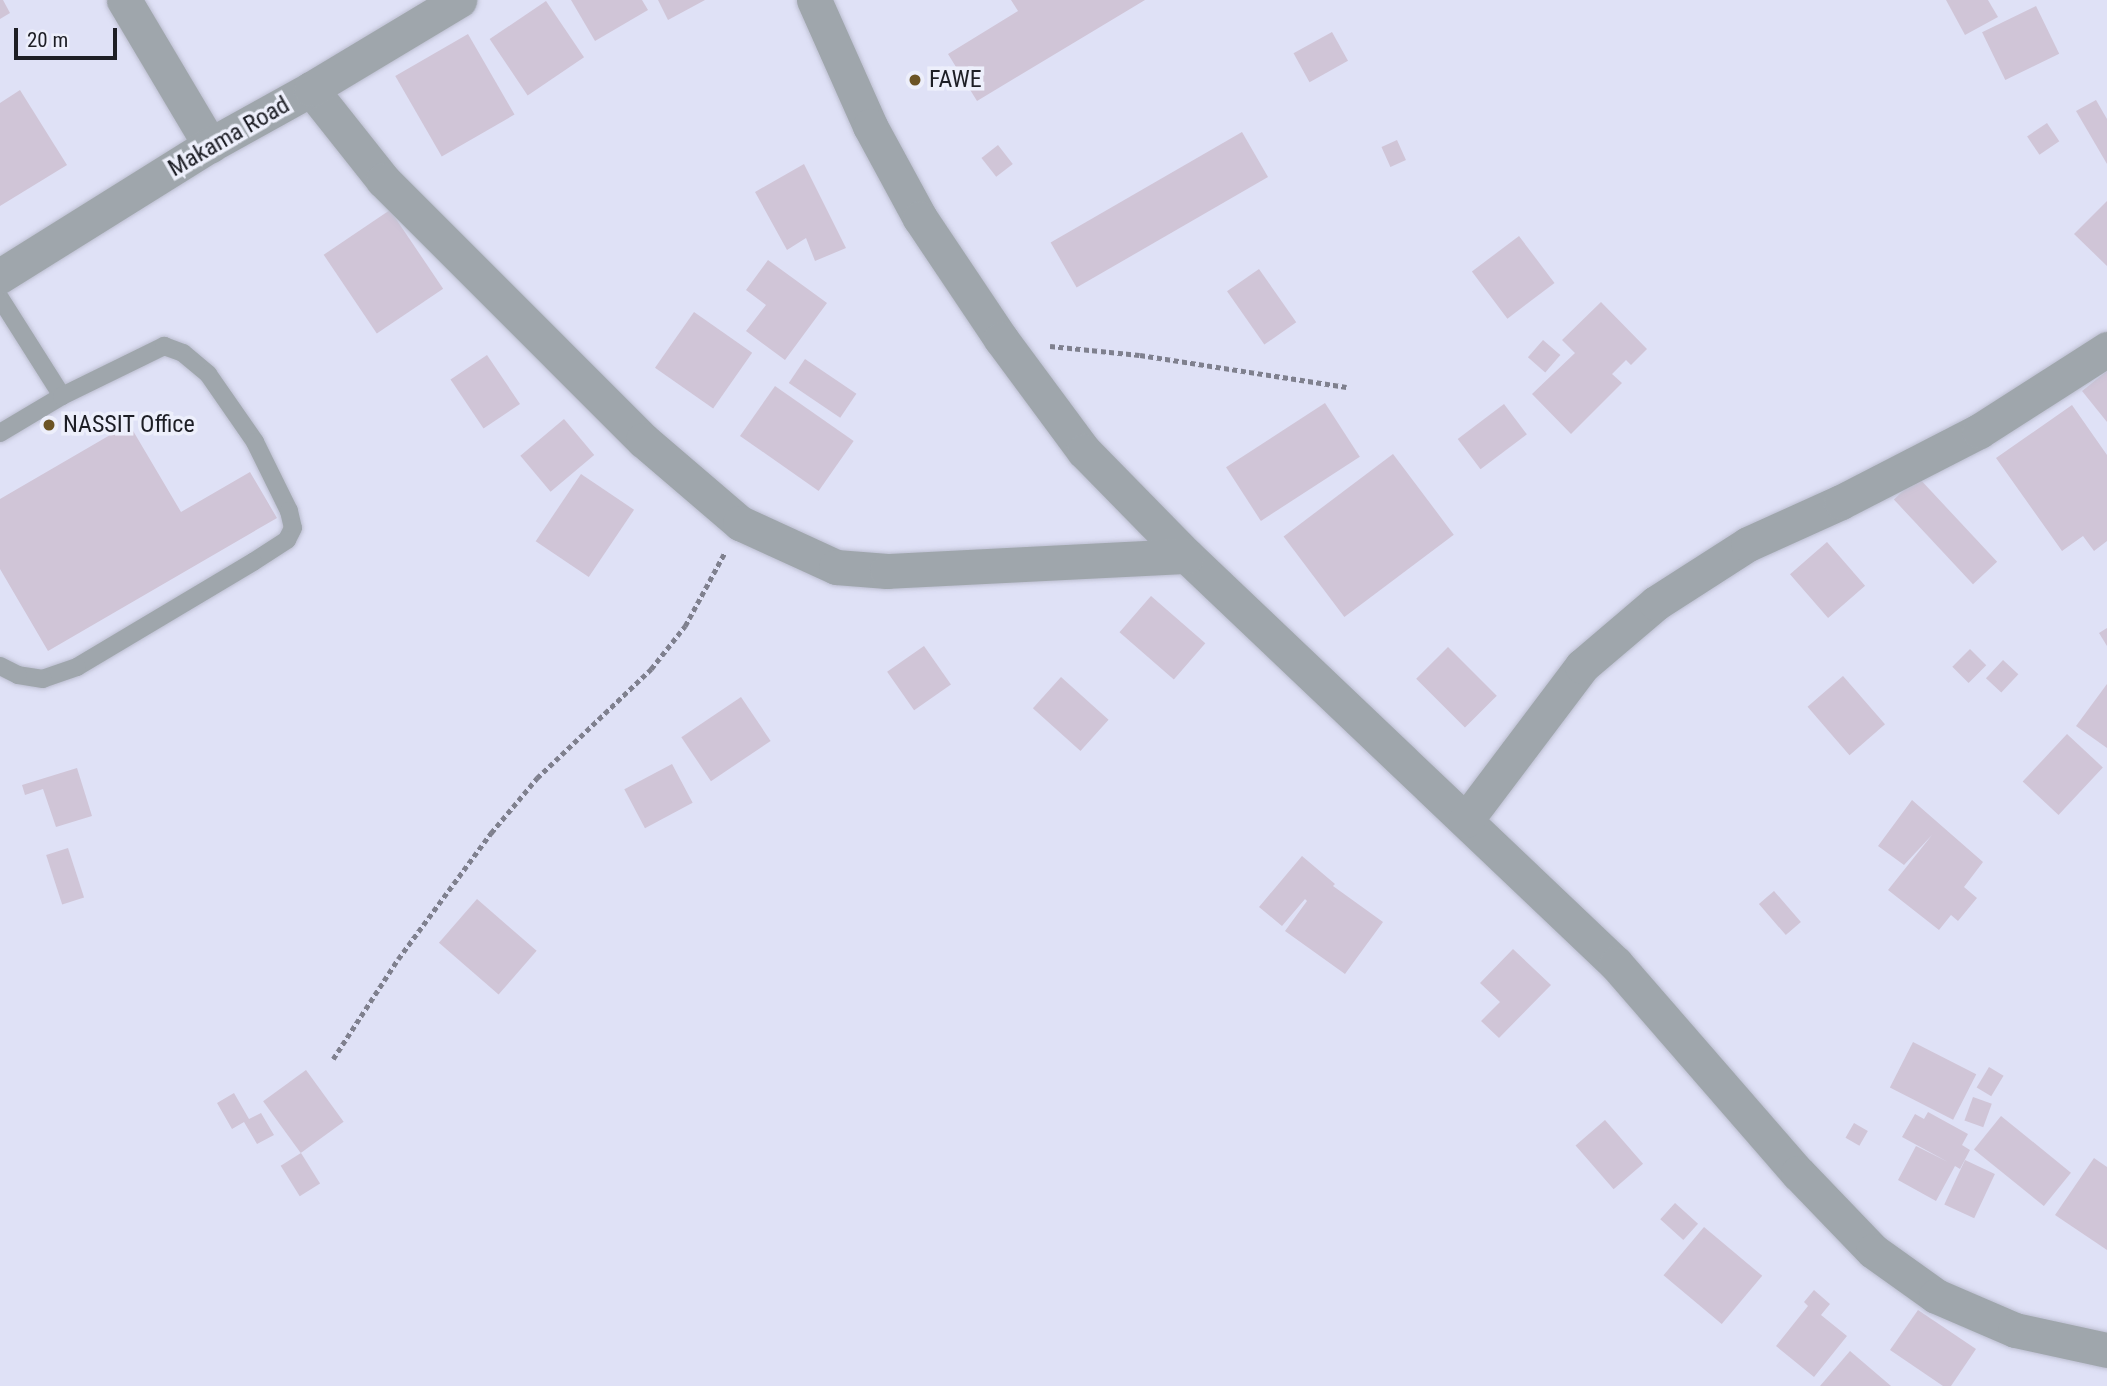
<!DOCTYPE html>
<style>
body{margin:0}
#map{position:relative;width:2107px;height:1386px;overflow:hidden;background:#dfe1f6;font-family:"Roboto Condensed",sans-serif}
div>[style]{position:absolute}
.building>*{inset:0;background:#d0c5d7;transform-origin:0 0}
.path>*{height:4.5px;margin-top:-2.25px;transform-origin:0;background:repeating-linear-gradient(90deg,#7f808e 0 5px,transparent 0 8.5px)}
.roads{filter:drop-shadow(0 0 2px #bcbed0) drop-shadow(0 0 2px #bcbed0)}
.lane>*{height:18px;margin:-9px;padding:0 9px;transform-origin:9px;border-radius:9px;background:#9fa6ac}
.street>*{height:35px;margin:-17.5px;padding:0 17.5px;transform-origin:17.5px;border-radius:17.5px;background:#9fa6ac}
.dots>*{width:19px;height:19px;translate:-50% -50%;box-sizing:border-box;border:4px solid #edeffb;border-radius:50%}
span{translate:-50% -50%;white-space:nowrap;text-align:center;line-height:1.15;-webkit-text-stroke:7px #edeffb;paint-order:stroke}
.poi-label{font-size:24px;color:#1d1e25}
.left{translate:0 -50%;text-align:left}
.street-label{font-size:24px;color:#1d1e25}
.scale{position:absolute;left:14px;top:28px;width:103px;height:32px;box-sizing:border-box;border:4px solid #1d1e25;border-top:0;padding-left:9px;font-size:21px;line-height:24px;white-space:nowrap;color:#1d1e25;-webkit-text-stroke:5px #edeffb;paint-order:stroke}
</style>
<div id="map">
<div class="building">
<div style="clip-path:polygon(0 0,3px 0,10px 13px,0 19px)"></div>
<div style="clip-path:polygon(571px 0,642px 0,648px 10px,595px 41px)"></div>
<div style="clip-path:polygon(658px 0,705px 0,668px 20px)"></div>
<div style="clip-path:polygon(1011px 0,1145px 0,977px 101px,948px 54px,1018px 11px)"></div>
<div style="clip-path:polygon(1946px 0,1988px 0,1998px 17px,1965px 35px)"></div>
<div style="left:546px;top:1px;width:68px;height:68px;rotate:56deg"></div>
<div style="left:2036px;top:6px;width:53px;height:60px;rotate:64deg"></div>
<div style="left:1332px;top:32px;width:33px;height:44px;rotate:61deg"></div>
<div style="left:468px;top:34px;width:93px;height:84px;rotate:60deg"></div>
<div style="clip-path:polygon(20px 90px,67px 165px,0 206px,0 103px)"></div>
<div style="clip-path:polygon(2096px 100px,2107px 119px,2107px 164px,2076px 111px)"></div>
<div style="left:2047px;top:123px;width:22px;height:24px;rotate:56deg"></div>
<div style="left:1242px;top:132px;width:52px;height:221px;rotate:60deg"></div>
<div style="left:1397px;top:140px;width:22px;height:17px;rotate:66deg"></div>
<div style="left:998px;top:145px;width:24px;height:21px;rotate:52deg"></div>
<div style="clip-path:polygon(804px 164px,846px 248px,815px 261px,806px 238px,787px 250px,755px 192px)"></div>
<div style="clip-path:polygon(2107px 201px,2107px 266px,2074px 234px)"></div>
<div style="left:390px;top:210px;width:95px;height:80px;rotate:56deg"></div>
<div style="left:1519px;top:236px;width:59px;height:59px;rotate:53deg"></div>
<div style="clip-path:polygon(768px 260px,827px 303px,785px 360px,746px 331px,766px 305px,746px 290px)"></div>
<div style="left:1259px;top:269px;width:65px;height:39px;rotate:55deg"></div>
<div style="clip-path:polygon(1601px 302px,1647px 349px,1631px 365px,1626px 360px,1612px 374px,1622px 383px,1571px 434px,1532px 394px,1575px 353px,1562px 340px)"></div>
<div style="left:694px;top:312px;width:71px;height:68px;rotate:35deg"></div>
<div style="left:1543px;top:340px;width:23px;height:23px;rotate:41deg"></div>
<div style="left:487px;top:355px;width:59px;height:44px;rotate:56deg"></div>
<div style="left:805px;top:359px;width:62px;height:29px;rotate:34deg"></div>
<div style="clip-path:polygon(2107px 371px,2107px 422px,2082px 391px)"></div>
<div style="left:775px;top:386px;width:96px;height:61px;rotate:35deg"></div>
<div style="left:1325px;top:403px;width:64px;height:118px;rotate:57deg"></div>
<div style="left:1504px;top:404px;width:38px;height:58px;rotate:53deg"></div>
<div style="clip-path:polygon(2072px 405px,2107px 455px,2107px 541px,2094px 551px,2083px 536px,2062px 551px,1996px 458px)"></div>
<div style="left:564px;top:419px;width:47px;height:57px;rotate:50deg"></div>
<div style="clip-path:polygon(129px 424px,181px 512px,250px 472px,277px 518px,48px 651px,0 569px,0 499px)"></div>
<div style="left:1393px;top:454px;width:101px;height:137px;rotate:53deg"></div>
<div style="left:581px;top:474px;width:64px;height:81px;rotate:34deg"></div>
<div style="left:1918px;top:477px;width:116px;height:33px;rotate:47deg"></div>
<div style="left:1827px;top:542px;width:58px;height:49px;rotate:49deg"></div>
<div style="left:1151px;top:596px;width:72px;height:48px;rotate:41deg"></div>
<div style="clip-path:polygon(2107px 628px,2107px 646px,2099px 633px)"></div>
<div style="left:924px;top:646px;width:47px;height:45px;rotate:55deg"></div>
<div style="left:1448px;top:647px;width:69px;height:45px;rotate:45deg"></div>
<div style="left:1970px;top:649px;width:23px;height:25px;rotate:45deg"></div>
<div style="left:2003px;top:660px;width:21px;height:25px;rotate:43deg"></div>
<div style="left:1843px;top:676px;width:64px;height:47px;rotate:49deg"></div>
<div style="left:1061px;top:677px;width:64px;height:42px;rotate:42deg"></div>
<div style="clip-path:polygon(2107px 684px,2107px 748px,2076px 726px)"></div>
<div style="left:741px;top:697px;width:53px;height:72px;rotate:56deg"></div>
<div style="left:2067px;top:734px;width:49px;height:65px;rotate:43deg"></div>
<div style="left:672px;top:764px;width:44px;height:54px;rotate:62deg"></div>
<div style="clip-path:polygon(77px 768px,92px 816px,56px 827px,43px 789px,25px 795px,22px 785px)"></div>
<div style="clip-path:polygon(1912px 800px,1983px 862px,1964px 887px,1977px 898px,1958px 921px,1951px 915px,1939px 930px,1888px 890px,1932px 835px,1904px 865px,1878px 846px)"></div>
<div style="left:68px;top:848px;width:52px;height:23px;rotate:72deg"></div>
<div style="clip-path:polygon(1302px 856px,1335px 884px,1333px 886px,1383px 922px,1345px 974px,1285px 931px,1307px 901px,1305px 899px,1282px 926px,1259px 907px)"></div>
<div style="left:1774px;top:891px;width:41px;height:20px;rotate:49deg"></div>
<div style="left:477px;top:899px;width:79px;height:58px;rotate:41deg"></div>
<div style="clip-path:polygon(1513px 949px,1551px 985px,1499px 1038px,1481px 1021px,1500px 1002px,1480px 983px)"></div>
<div style="left:1913px;top:1042px;width:71px;height:51px;rotate:27deg"></div>
<div style="left:1989px;top:1067px;width:17px;height:24px;rotate:31deg"></div>
<div style="left:306px;top:1070px;width:64px;height:53px;rotate:54deg"></div>
<div style="clip-path:polygon(234px 1093px,249px 1119px,261px 1113px,274px 1135px,257px 1144px,244px 1122px,232px 1129px,217px 1103px)"></div>
<div style="left:1973px;top:1097px;width:20px;height:25px;rotate:20deg"></div>
<div style="clip-path:polygon(1928px 1112px,1968px 1134px,1962px 1145px,1970px 1150px,1960px 1169px,1955px 1166px,1936px 1201px,1898px 1180px,1916px 1146px,1948px 1162px,1902px 1137px,1915px 1114px,1924px 1119px)"></div>
<div style="left:2001px;top:1116px;width:90px;height:43px;rotate:39deg"></div>
<div style="left:1605px;top:1120px;width:58px;height:39px;rotate:49deg"></div>
<div style="left:1854px;top:1123px;width:16px;height:17px;rotate:30deg"></div>
<div style="left:301px;top:1153px;width:36px;height:24px;rotate:58deg"></div>
<div style="clip-path:polygon(2094px 1158px,2107px 1167px,2107px 1250px,2055px 1215px)"></div>
<div style="left:1965px;top:1160px;width:33px;height:49px;rotate:25deg"></div>
<div style="left:1675px;top:1203px;width:31px;height:22px;rotate:42deg"></div>
<div style="left:1704px;top:1227px;width:76px;height:63px;rotate:40deg"></div>
<div style="clip-path:polygon(1814px 1290px,1830px 1304px,1821px 1315px,1847px 1336px,1814px 1377px,1776px 1346px,1808px 1306px,1804px 1302px)"></div>
<div style="clip-path:polygon(1918px 1310px,1976px 1349px,1951px 1386px,1943px 1386px,1890px 1350px)"></div>
<div style="clip-path:polygon(1850px 1351px,1891px 1386px,1820px 1386px)"></div>
</div>
<div class="path">
<div style="left:1050px;top:346px;width:90px;rotate:5.7deg"></div>
<div style="left:1140px;top:355px;width:209px;rotate:8.8deg"></div>
<div style="left:333px;top:1059px;width:119px;rotate:-57deg"></div>
<div style="left:398px;top:959px;width:157px;rotate:-53.6deg"></div>
<div style="left:491px;top:833px;width:72px;rotate:-50.1deg"></div>
<div style="left:537px;top:778px;width:158px;rotate:-43.7deg"></div>
<div style="left:651px;top:669px;width:55px;rotate:-51.7deg"></div>
<div style="left:685px;top:626px;width:84px;rotate:-61.6deg"></div>
</div>
<div class="roads">
<div class="lane">
<div style="left:0;top:298px;width:116px;rotate:57.7deg"></div>
<div style="left:0;top:433px;width:72px;rotate:-30.8deg"></div>
<div style="left:62px;top:396px;width:114px;rotate:-26.1deg"></div>
<div style="left:164px;top:346px;width:20px;rotate:20deg"></div>
<div style="left:183px;top:353px;width:33px;rotate:40deg"></div>
<div style="left:208px;top:374px;width:83px;rotate:55.3deg"></div>
<div style="left:255px;top:442px;width:77px;rotate:63.8deg"></div>
<div style="left:289px;top:511px;width:17px;rotate:77deg"></div>
<div style="left:293px;top:528px;width:13px;rotate:117deg"></div>
<div style="left:287px;top:540px;width:40px;rotate:147.1deg"></div>
<div style="left:253px;top:562px;width:205px;rotate:149.2deg"></div>
<div style="left:77px;top:667px;width:36px;rotate:161deg"></div>
<div style="left:43px;top:679px;width:25px;rotate:-171deg"></div>
<div style="left:18px;top:675px;width:20px;rotate:-153deg"></div>
</div>
<div class="street">
<div style="left:124px;top:0;width:169px;rotate:59.3deg"></div>
<div style="left:814px;top:0;width:138px;rotate:66deg"></div>
<div style="left:870px;top:126px;width:105px;rotate:61.5deg"></div>
<div style="left:920px;top:218px;width:146px;rotate:56.2deg"></div>
<div style="left:1001px;top:339px;width:139px;rotate:53.5deg"></div>
<div style="left:1084px;top:451px;width:147px;rotate:45.6deg"></div>
<div style="left:1187px;top:556px;width:592px;rotate:43.56deg"></div>
<div style="left:1616px;top:964px;width:277px;rotate:49deg"></div>
<div style="left:1798px;top:1173px;width:108px;rotate:46.1deg"></div>
<div style="left:1873px;top:1251px;width:77px;rotate:35.5deg"></div>
<div style="left:1936px;top:1296px;width:86px;rotate:23.3deg"></div>
<div style="left:2015px;top:1330px;width:94px;rotate:12.3deg"></div>
<div style="left:311px;top:89px;width:116px;rotate:51.6deg"></div>
<div style="left:383px;top:180px;width:368px;rotate:45deg"></div>
<div style="left:643px;top:440px;width:128px;rotate:40.6deg"></div>
<div style="left:740px;top:523px;width:106px;rotate:24.6deg"></div>
<div style="left:836px;top:567px;width:51px;rotate:4.5deg"></div>
<div style="left:887px;top:571px;width:300px;rotate:-2.9deg"></div>
<div style="left:0;top:276px;width:248px;rotate:-32deg"></div>
<div style="left:210px;top:145px;width:115px;rotate:-29deg"></div>
<div style="left:311px;top:89px;width:173px;rotate:-31deg"></div>
<div style="left:1466px;top:820px;width:193px;rotate:-53deg"></div>
<div style="left:1582px;top:666px;width:97px;rotate:-40.4deg"></div>
<div style="left:1656px;top:603px;width:109px;rotate:-32.7deg"></div>
<div style="left:1748px;top:544px;width:102px;rotate:-24.3deg"></div>
<div style="left:1841px;top:502px;width:155px;rotate:-27.2deg"></div>
<div style="left:1979px;top:431px;width:152px;rotate:-32.6deg"></div>
</div>
</div>
<div class="dots">
<div style="left:915px;top:80px;background:#6c5424"></div>
<div style="left:49px;top:425px;background:#6c5424"></div>
</div>
<div class="poi-label">
<span class="left" style="left:929px;top:80px">FAWE</span>
<span class="left" style="left:63px;top:425px">NASSIT Office</span>
</div>
<div class="street-label">
<span style="left:229px;top:137px;rotate:-30deg">Makama Road</span>
</div>
<div class="scale">20 m</div>
</div>
